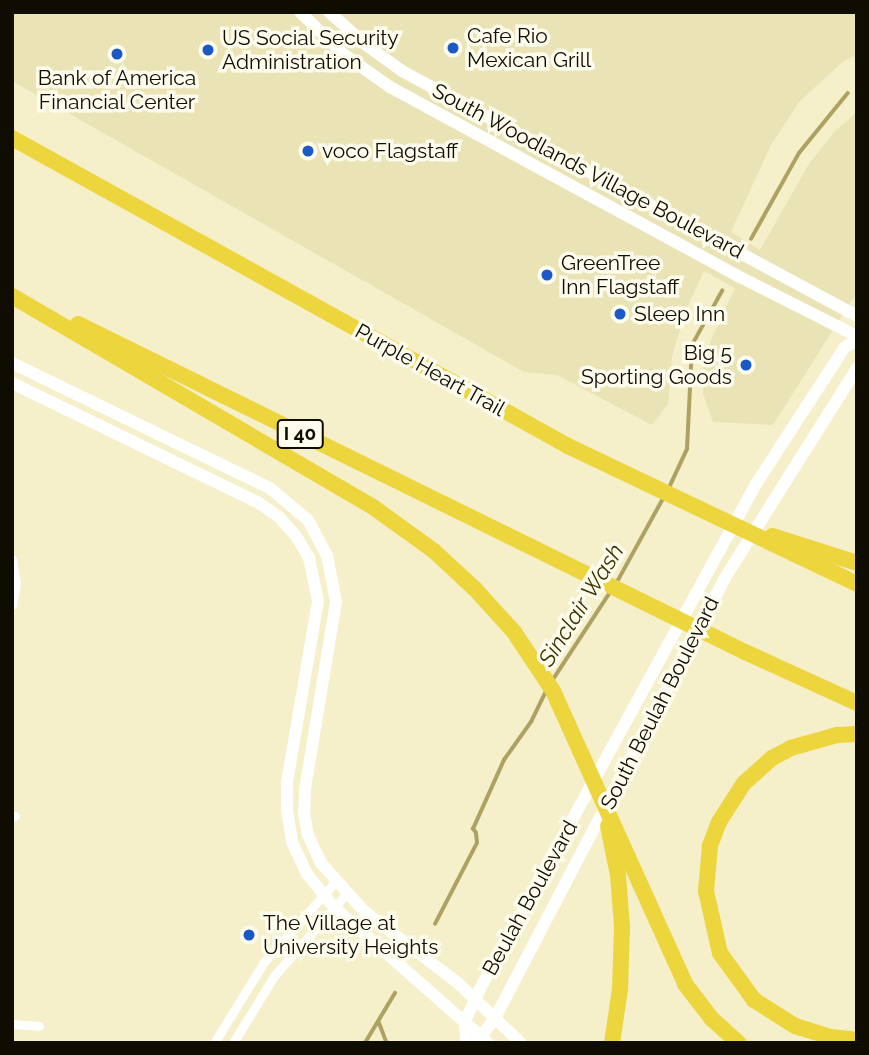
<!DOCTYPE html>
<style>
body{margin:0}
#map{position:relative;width:869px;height:1055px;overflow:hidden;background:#f5efca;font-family:Raleway,sans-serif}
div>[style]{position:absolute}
.built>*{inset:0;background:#eae3b6}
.stream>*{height:3.5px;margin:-1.75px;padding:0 1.75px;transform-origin:1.75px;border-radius:1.75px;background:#ada262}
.street>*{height:9px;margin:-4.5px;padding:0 4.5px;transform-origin:4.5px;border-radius:4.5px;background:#fff}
.secondary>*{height:12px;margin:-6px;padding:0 6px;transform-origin:6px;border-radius:6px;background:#fff}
.highway>*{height:16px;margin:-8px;padding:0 8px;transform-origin:8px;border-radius:8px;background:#edd53d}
.dots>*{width:19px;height:19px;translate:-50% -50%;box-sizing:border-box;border:4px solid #fefced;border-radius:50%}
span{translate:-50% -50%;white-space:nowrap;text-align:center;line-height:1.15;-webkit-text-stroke:7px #fefced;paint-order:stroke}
.shield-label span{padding:2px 5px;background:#fefced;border:2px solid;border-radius:5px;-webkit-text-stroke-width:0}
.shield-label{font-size:19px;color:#0f0c02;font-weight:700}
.poi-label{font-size:21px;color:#0f0c02}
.left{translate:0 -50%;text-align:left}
.right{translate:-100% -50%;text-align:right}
.street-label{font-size:21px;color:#0f0c02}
.water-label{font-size:23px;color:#3d3500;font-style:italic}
.frame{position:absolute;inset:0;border:14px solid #0f0c02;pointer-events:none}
</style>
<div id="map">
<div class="built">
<div style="clip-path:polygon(12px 12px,857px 12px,857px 54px,840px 64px,799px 102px,771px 145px,731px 232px,760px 250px,809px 164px,834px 132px,857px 112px,857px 292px,773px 425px,713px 422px,703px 394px,703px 358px,735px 288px,704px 271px,685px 312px,672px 357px,668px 404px,652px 425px,557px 375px,524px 372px,12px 81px)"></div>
</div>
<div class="stream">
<div style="left:751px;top:239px;width:98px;rotate:-60.8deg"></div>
<div style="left:799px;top:153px;width:77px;rotate:-50.8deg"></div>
<div style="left:668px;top:490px;width:45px;rotate:-65.1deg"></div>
<div style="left:687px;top:449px;width:104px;rotate:-87.2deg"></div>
<div style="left:692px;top:345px;width:62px;rotate:-60.9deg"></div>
<div style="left:617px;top:582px;width:97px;rotate:-61.1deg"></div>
<div style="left:552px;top:681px;width:108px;rotate:-56.8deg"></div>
<div style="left:435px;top:924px;width:91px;rotate:-62.6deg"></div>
<div style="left:477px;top:843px;width:10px;rotate:-96deg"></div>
<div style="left:476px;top:833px;width:5px;rotate:-127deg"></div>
<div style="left:473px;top:829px;width:76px;rotate:-65.8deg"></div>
<div style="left:504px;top:760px;width:47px;rotate:-54.6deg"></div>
<div style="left:531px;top:722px;width:34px;rotate:-64deg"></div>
<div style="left:379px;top:1022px;width:22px;rotate:69deg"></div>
<div style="left:365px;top:1043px;width:58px;rotate:-59deg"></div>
</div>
<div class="street">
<div style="left:12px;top:559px;width:24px;rotate:81deg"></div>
<div style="left:16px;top:583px;width:22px;rotate:100deg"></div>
<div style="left:12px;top:817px;width:3px;rotate:-18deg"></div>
<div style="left:12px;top:1024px;width:27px;rotate:4deg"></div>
<div style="left:214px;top:1043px;width:95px;rotate:-58.3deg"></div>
<div style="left:264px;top:962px;width:108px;rotate:-48.4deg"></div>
<div style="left:233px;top:1043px;width:79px;rotate:-58.5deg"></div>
<div style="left:274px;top:976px;width:109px;rotate:-48.7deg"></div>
</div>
<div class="secondary">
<div style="left:300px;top:12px;width:59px;rotate:44.3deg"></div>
<div style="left:342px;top:53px;width:59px;rotate:35.3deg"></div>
<div style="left:390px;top:87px;width:398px;rotate:28.5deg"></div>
<div style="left:740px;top:277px;width:131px;rotate:26.8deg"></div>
<div style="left:329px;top:12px;width:50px;rotate:41.7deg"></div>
<div style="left:366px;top:45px;width:44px;rotate:35.8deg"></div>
<div style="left:402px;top:71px;width:517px;rotate:28.3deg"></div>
<div style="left:12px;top:363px;width:288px;rotate:25.9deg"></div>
<div style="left:271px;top:489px;width:48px;rotate:40deg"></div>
<div style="left:308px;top:520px;width:40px;rotate:62deg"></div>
<div style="left:327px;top:555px;width:48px;rotate:79.2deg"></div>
<div style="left:336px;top:602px;width:190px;rotate:99.4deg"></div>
<div style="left:305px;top:789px;width:25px;rotate:92deg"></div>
<div style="left:304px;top:814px;width:21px;rotate:79deg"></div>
<div style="left:308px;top:835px;width:31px;rotate:65deg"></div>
<div style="left:321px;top:863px;width:64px;rotate:48.1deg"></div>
<div style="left:364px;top:911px;width:120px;rotate:37.5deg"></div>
<div style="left:459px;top:984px;width:86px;rotate:43.6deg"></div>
<div style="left:12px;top:383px;width:275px;rotate:25.9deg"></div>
<div style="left:259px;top:503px;width:24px;rotate:35deg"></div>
<div style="left:279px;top:517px;width:25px;rotate:48deg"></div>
<div style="left:296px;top:536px;width:26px;rotate:59deg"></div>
<div style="left:309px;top:558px;width:44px;rotate:78.2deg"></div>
<div style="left:318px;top:601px;width:185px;rotate:99.7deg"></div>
<div style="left:287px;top:783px;width:27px;rotate:90deg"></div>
<div style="left:287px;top:810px;width:32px;rotate:81deg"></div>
<div style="left:292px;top:842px;width:35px;rotate:65deg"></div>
<div style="left:307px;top:874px;width:43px;rotate:50.7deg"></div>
<div style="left:334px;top:907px;width:205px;rotate:41.4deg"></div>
<div style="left:478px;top:1040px;width:28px;rotate:-52deg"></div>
<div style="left:495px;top:1018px;width:493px;rotate:-62.4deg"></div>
<div style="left:723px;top:581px;width:252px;rotate:-57.8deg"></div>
<div style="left:466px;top:1043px;width:22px;rotate:-93deg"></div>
<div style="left:465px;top:1021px;width:42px;rotate:-64.7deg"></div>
<div style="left:483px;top:983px;width:569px;rotate:-61.32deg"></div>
<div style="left:756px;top:484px;width:163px;rotate:-57deg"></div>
<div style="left:845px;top:347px;width:14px;rotate:-30deg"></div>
</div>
<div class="highway">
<div style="left:12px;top:138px;width:636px;rotate:28.98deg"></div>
<div style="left:568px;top:446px;width:320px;rotate:25.5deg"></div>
<div style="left:12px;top:296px;width:418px;rotate:30.3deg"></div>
<div style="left:373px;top:507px;width:75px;rotate:35.8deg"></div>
<div style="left:434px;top:551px;width:56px;rotate:42.8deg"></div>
<div style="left:475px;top:589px;width:58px;rotate:47.8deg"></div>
<div style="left:514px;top:632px;width:71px;rotate:56.5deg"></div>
<div style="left:553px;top:691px;width:321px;rotate:65.7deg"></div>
<div style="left:685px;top:984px;width:44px;rotate:52.4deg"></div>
<div style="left:712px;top:1019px;width:36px;rotate:42deg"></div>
<div style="left:78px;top:324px;width:743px;rotate:26.19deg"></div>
<div style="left:745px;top:652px;width:123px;rotate:24.5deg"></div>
<div style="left:772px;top:536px;width:89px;rotate:17.6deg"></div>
<div style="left:857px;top:734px;width:20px;rotate:177deg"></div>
<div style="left:837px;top:735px;width:48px;rotate:164.2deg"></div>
<div style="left:791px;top:748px;width:21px;rotate:152deg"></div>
<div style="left:772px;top:758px;width:38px;rotate:138deg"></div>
<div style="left:744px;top:783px;width:46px;rotate:122.7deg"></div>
<div style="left:719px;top:822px;width:26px;rotate:111deg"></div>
<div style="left:710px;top:846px;width:45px;rotate:95.1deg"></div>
<div style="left:706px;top:891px;width:64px;rotate:77.3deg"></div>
<div style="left:720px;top:953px;width:58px;rotate:54.1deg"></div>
<div style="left:754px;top:1000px;width:49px;rotate:32.4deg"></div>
<div style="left:795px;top:1026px;width:37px;rotate:17deg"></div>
<div style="left:830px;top:1037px;width:27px;rotate:6deg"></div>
<div style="left:608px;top:826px;width:50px;rotate:78.5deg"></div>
<div style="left:618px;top:875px;width:52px;rotate:85.6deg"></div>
<div style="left:622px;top:927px;width:62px;rotate:91.8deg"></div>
<div style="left:620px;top:989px;width:55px;rotate:98.4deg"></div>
</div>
<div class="dots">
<div style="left:453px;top:48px;background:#1b5ac6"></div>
<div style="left:208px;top:50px;background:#1b5ac6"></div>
<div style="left:117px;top:54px;background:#1b5ac6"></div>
<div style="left:308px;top:151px;background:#1b5ac6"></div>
<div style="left:547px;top:275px;background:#1b5ac6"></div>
<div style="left:620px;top:314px;background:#1b5ac6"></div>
<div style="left:746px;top:365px;background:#1b5ac6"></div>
<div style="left:249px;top:935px;background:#1b5ac6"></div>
</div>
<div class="shield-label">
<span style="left:300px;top:434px">I 40</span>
</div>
<div class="poi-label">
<span class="left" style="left:467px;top:48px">Cafe Rio<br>Mexican Grill</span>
<span class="left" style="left:222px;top:50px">US Social Security<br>Administration</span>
<span style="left:117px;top:90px">Bank of America<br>Financial Center</span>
<span class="left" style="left:322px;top:151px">voco Flagstaff</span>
<span class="left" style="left:561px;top:275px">GreenTree<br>Inn Flagstaff</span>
<span class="left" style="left:634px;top:314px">Sleep Inn</span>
<span class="right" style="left:732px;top:365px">Big 5<br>Sporting Goods</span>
<span class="left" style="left:263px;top:935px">The Village at<br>University Heights</span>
</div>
<div class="street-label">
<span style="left:588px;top:171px;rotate:28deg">South Woodlands Village Boulevard</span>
<span style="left:430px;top:370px;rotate:29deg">Purple Heart Trail</span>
<span style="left:660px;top:703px;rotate:-63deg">South Beulah Boulevard</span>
<span style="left:530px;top:898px;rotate:-61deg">Beulah Boulevard</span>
</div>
<div class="water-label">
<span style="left:581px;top:605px;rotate:-58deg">Sinclair Wash</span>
</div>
<div class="frame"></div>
</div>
